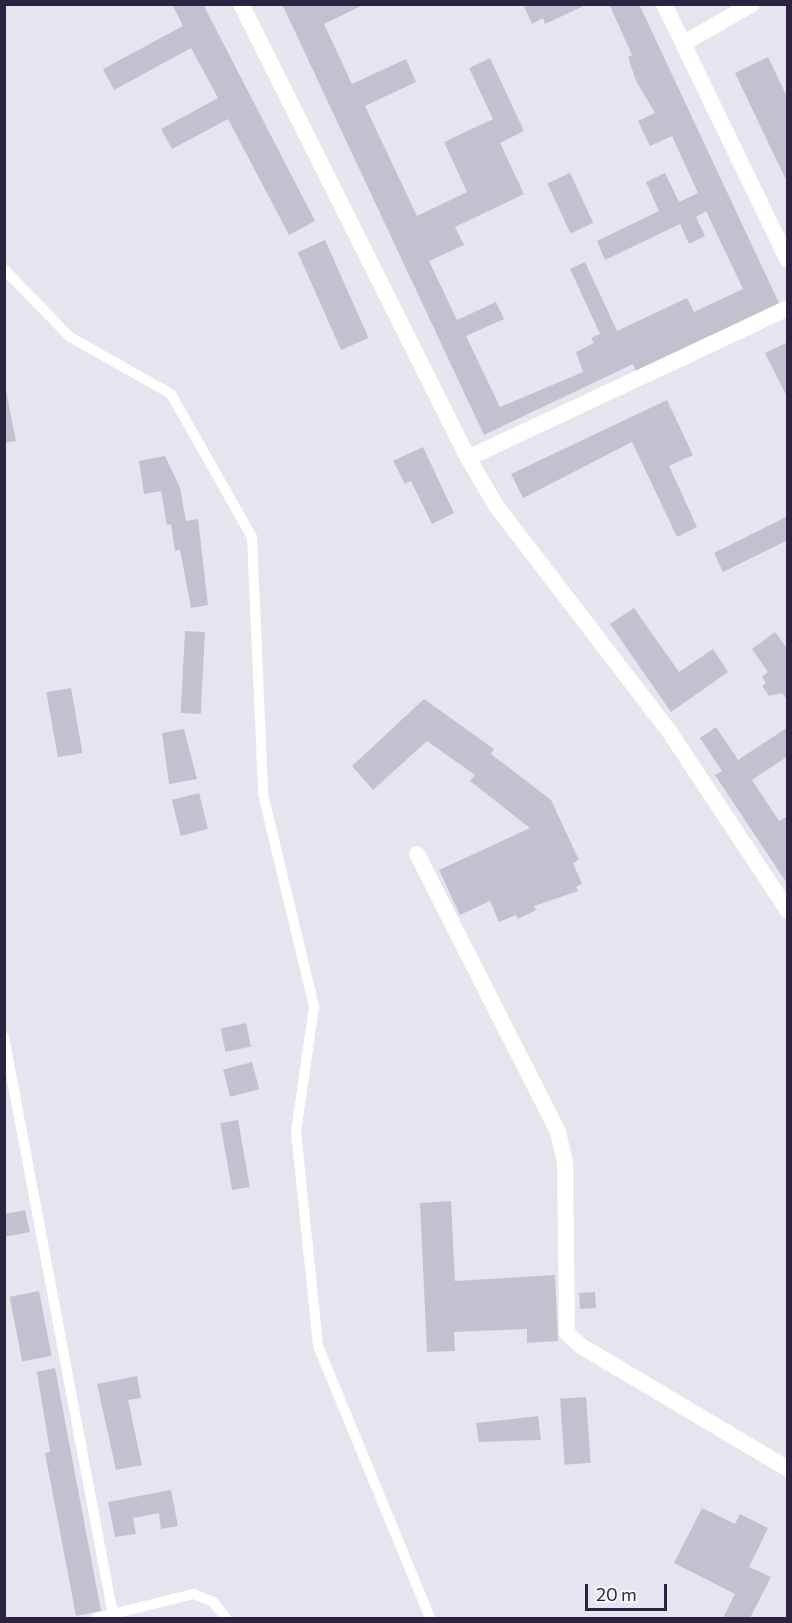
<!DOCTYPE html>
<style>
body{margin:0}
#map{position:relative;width:792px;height:1623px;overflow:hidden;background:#e6e5ef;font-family:Commissioner,sans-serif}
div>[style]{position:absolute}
.building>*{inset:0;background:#c2c1d0;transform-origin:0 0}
.service>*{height:10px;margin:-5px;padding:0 5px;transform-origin:5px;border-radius:5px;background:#fff}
.minor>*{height:16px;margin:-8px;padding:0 8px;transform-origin:8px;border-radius:8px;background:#fff}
.tertiary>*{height:16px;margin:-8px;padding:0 8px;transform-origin:8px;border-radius:8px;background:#fff}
span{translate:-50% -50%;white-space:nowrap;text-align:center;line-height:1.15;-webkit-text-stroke:5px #f6f6fb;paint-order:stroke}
.frame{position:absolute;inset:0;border:6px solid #2c2342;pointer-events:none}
.scale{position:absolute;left:585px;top:1584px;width:82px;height:27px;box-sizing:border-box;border:3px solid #2c2342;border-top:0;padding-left:8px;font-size:18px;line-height:21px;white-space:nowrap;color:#2c2342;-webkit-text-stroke:4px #f6f6fb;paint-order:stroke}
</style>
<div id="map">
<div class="building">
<div style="clip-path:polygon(172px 4px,203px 4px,315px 221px,289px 235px,228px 119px,172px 149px,161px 129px,218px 98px,191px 48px,114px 90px,103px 69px,183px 26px)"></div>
<div style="clip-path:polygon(282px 4px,365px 4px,324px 24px,352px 84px,406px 59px,416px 82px,365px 106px,417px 216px,467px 192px,444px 142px,493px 119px,469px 68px,490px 58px,524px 131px,500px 143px,524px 194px,455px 227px,464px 245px,429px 261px,457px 320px,496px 302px,504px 319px,466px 336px,500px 407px,583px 372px,576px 352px,594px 343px,591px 338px,600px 334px,570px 269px,585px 262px,617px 331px,687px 298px,694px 312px,743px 289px,706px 211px,696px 217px,705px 236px,689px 244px,680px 224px,605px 260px,597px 241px,659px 211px,646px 182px,665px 173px,679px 202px,698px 193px,672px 136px,650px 146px,638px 121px,655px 113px,636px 81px,628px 57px,632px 55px,609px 4px,639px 4px,779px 303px,636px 371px,633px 364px,484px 435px)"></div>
<div style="clip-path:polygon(523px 4px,588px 4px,545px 24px,543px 18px,532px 24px)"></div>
<div style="clip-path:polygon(768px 57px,788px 99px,788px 184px,735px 73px)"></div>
<div style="left:570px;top:173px;width:55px;height:25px;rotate:65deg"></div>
<div style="left:325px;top:240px;width:107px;height:30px;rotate:66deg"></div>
<div style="clip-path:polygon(788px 342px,788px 399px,765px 353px)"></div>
<div style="clip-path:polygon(4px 380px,16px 441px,4px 443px)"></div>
<div style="clip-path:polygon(667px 400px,693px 455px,669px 466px,697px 527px,677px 537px,632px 442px,523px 498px,511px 474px)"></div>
<div style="clip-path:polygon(423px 447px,454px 513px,432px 524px,411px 481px,405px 484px,393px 461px)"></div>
<div style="clip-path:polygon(165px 456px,180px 488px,186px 521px,198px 519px,208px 605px,191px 608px,180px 550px,175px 551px,171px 524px,167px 525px,161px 491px,144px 494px,139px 461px)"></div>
<div style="clip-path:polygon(788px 516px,788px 540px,723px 572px,714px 553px)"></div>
<div style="clip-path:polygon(634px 608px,679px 672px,713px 649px,728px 672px,671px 712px,610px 624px)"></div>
<div style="left:185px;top:631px;width:20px;height:82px;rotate:3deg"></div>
<div style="clip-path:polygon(775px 632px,788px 650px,788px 701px,782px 693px,769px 696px,762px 686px,766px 683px,762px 677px,768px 672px,752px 649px)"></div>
<div style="left:71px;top:688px;width:66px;height:25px;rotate:80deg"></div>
<div style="clip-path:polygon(424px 699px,494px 749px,491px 754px,551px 800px,579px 860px,573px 863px,582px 884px,576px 887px,578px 891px,534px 906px,536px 910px,518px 919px,516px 915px,499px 922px,490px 901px,460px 915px,439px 870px,530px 828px,470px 781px,475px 775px,427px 741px,373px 790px,352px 766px)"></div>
<div style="clip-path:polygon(716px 727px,738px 760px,788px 727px,788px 756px,752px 780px,779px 821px,788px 816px,788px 885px,715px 775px,722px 771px,700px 738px)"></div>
<div style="clip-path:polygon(184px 729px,197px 779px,169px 784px,162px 733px)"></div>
<div style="left:199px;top:793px;width:37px;height:28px;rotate:76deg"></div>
<div style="left:246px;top:1023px;width:24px;height:26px;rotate:78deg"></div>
<div style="left:252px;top:1062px;width:28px;height:30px;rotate:75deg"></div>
<div style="left:238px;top:1120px;width:68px;height:18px;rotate:80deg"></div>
<div style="clip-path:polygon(451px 1201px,455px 1281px,555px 1275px,558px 1341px,527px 1343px,527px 1329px,454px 1332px,455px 1351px,427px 1352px,420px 1203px)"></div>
<div style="clip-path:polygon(25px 1210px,30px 1232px,4px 1237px,4px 1214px)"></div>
<div style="left:39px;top:1291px;width:66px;height:30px;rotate:79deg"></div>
<div style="left:595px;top:1292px;width:16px;height:16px;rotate:86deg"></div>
<div style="clip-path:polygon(55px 1368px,101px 1611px,76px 1616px,45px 1453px,50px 1452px,37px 1372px)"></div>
<div style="clip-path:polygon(137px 1376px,141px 1398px,128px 1400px,142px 1465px,116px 1470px,97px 1384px)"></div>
<div style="left:586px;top:1397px;width:66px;height:26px;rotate:86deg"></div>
<div style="clip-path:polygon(538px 1416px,541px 1440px,479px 1442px,476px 1423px)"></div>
<div style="clip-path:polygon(171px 1490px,178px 1526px,161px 1529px,159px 1513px,133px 1518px,136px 1534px,115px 1537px,108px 1502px)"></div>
<div style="clip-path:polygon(702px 1508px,735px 1524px,740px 1514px,768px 1528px,749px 1567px,771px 1577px,750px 1618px,723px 1618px,735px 1594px,674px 1563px)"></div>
</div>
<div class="service">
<div style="left:4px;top:269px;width:95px;rotate:45.9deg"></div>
<div style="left:70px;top:337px;width:116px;rotate:29.4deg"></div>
<div style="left:171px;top:394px;width:164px;rotate:60.5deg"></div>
<div style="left:252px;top:537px;width:257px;rotate:87.5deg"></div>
<div style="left:263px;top:794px;width:219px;rotate:76.5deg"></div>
<div style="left:314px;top:1007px;width:126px;rotate:98.2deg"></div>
<div style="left:296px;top:1132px;width:215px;rotate:84.1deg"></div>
<div style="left:318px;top:1346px;width:294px;rotate:67.6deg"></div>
<div style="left:4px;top:1037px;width:588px;rotate:79.32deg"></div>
<div style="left:96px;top:1618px;width:101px;rotate:-13.8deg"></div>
<div style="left:194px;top:1594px;width:21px;rotate:23deg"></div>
<div style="left:213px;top:1602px;width:21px;rotate:51deg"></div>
</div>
<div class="minor">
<div style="left:664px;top:4px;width:284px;rotate:64.2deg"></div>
<div style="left:684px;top:43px;width:78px;rotate:-29.8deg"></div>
<div style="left:468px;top:458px;width:353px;rotate:-25.1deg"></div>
<div style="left:417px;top:854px;width:312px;rotate:63.1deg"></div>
<div style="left:558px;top:1132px;width:32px;rotate:77deg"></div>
<div style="left:565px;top:1163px;width:170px;rotate:89.3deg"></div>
<div style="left:567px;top:1333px;width:19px;rotate:43deg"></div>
<div style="left:581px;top:1346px;width:241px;rotate:30.7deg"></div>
</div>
<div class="tertiary">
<div style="left:241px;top:4px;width:508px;rotate:63.43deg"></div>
<div style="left:468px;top:458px;width:57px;rotate:59.4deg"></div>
<div style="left:497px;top:507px;width:286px;rotate:52.5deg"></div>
<div style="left:671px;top:734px;width:212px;rotate:56.5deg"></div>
</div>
<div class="frame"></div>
<div class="scale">20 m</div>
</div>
